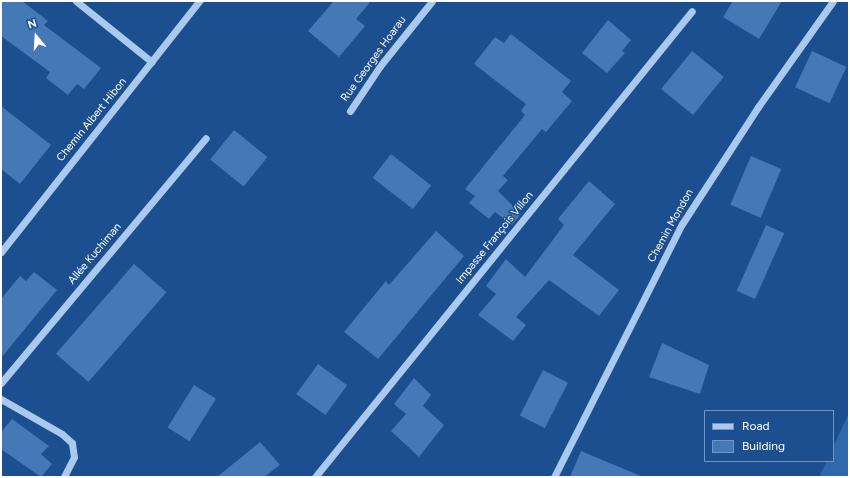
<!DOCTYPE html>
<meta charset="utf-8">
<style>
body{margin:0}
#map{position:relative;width:850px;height:478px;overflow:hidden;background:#1b4f8f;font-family:Figtree,sans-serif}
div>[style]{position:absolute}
.green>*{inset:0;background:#2e69ad}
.building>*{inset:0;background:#4478b7;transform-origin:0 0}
.minor>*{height:7px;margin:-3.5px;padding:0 3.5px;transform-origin:3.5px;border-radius:3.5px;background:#a9c9ee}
span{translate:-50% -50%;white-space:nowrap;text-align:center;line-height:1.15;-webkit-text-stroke:3px #1b4f8f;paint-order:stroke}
.street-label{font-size:11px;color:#fff}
.frame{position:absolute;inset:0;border:2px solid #fff;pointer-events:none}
.legend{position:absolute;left:704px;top:410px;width:130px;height:52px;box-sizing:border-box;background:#1b4f8f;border:1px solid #7695bc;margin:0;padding:5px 7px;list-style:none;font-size:12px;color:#fff}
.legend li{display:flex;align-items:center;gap:8px;height:20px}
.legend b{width:20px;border:1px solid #7695bc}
.north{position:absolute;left:16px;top:16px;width:40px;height:40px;-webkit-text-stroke:3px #1b4f8f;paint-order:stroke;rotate:342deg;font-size:11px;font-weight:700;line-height:16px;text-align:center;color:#fff}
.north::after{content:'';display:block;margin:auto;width:14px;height:18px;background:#fff;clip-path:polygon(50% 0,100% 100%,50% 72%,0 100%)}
</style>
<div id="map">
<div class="green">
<div style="clip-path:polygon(849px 413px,849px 477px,819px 477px,827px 461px,833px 461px,833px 447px)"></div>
</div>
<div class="building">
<div style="clip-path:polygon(1px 1px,22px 1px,48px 21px,44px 25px,101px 68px,84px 89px,77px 84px,68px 95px,46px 78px,50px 72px,1px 36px)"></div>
<div style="clip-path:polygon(334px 1px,371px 1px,356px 19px,365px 26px,339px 57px,308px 31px)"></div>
<div style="clip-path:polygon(733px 1px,782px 1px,759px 39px,723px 17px)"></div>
<div style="clip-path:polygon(608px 20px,631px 40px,622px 51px,625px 53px,607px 73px,582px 53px)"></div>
<div style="clip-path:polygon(511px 34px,571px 81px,562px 92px,572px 101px,546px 132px,542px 129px,503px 176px,508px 180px,498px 191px,521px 214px,512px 225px,495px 212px,489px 219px,469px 203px,475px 196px,465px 189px,525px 115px,521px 111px,526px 104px,474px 64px,495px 37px,504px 43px)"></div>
<div style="left:692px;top:51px;width:41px;height:49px;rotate:39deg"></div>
<div style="left:812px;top:51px;width:38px;height:40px;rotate:25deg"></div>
<div style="clip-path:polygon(1px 106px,51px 145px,20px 184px,1px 169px)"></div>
<div style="left:234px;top:130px;width:43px;height:38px;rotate:39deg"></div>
<div style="left:391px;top:154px;width:51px;height:30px;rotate:38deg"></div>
<div style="left:751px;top:156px;width:33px;height:53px;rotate:23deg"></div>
<div style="clip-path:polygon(589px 181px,615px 204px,573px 255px,619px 290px,599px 316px,549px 280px,516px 317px,526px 325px,513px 341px,478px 315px,496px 294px,486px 286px,506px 259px,525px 277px,564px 225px,558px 219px)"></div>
<div style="left:766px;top:225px;width:20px;height:72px;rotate:24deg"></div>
<div style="clip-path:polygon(436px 231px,464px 256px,378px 359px,344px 332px,386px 281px,389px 285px)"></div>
<div style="left:134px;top:264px;width:43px;height:119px;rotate:41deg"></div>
<div style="clip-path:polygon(34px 272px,57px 290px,1px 358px,1px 299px,20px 276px,26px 281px)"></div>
<div style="clip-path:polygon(662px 343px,709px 365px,700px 394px,649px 377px)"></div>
<div style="left:318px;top:364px;width:36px;height:37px;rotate:36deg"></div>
<div style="left:543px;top:370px;width:28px;height:51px;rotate:27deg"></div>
<div style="clip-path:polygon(414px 378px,431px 395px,423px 406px,444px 425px,419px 457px,391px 431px,406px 414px,394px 404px)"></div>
<div style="left:194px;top:385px;width:26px;height:50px;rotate:32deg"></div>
<div style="clip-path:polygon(12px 419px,49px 446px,41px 454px,52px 464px,41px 477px,1px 449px,1px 432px)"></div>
<div style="clip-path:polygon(260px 442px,280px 465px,264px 477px,217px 477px)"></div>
<div style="clip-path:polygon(581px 451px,643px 477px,570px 477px)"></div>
</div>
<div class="minor">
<div style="left:76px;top:1px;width:97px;rotate:38.8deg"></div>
<div style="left:350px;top:111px;width:54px;rotate:-56.3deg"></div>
<div style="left:380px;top:66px;width:83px;rotate:-51.3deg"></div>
<div style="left:1px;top:252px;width:320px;rotate:-51.7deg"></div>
<div style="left:1px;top:383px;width:319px;rotate:-50.1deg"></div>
<div style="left:1px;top:399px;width:70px;rotate:29.8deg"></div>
<div style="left:62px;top:434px;width:13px;rotate:42deg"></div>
<div style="left:72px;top:443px;width:14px;rotate:82deg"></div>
<div style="left:74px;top:457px;width:22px;rotate:117deg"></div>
<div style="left:315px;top:477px;width:599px;rotate:-51.03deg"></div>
<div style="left:554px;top:477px;width:284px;rotate:-63.2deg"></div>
<div style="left:682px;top:224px;width:140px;rotate:-57deg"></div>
<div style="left:758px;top:107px;width:130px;rotate:-54.7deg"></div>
</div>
<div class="street-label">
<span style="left:374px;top:59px;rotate:-54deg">Rue Georges Hoarau</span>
<span style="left:92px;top:120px;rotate:-51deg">Chemin Albert Hibon</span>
<span style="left:671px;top:226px;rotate:-61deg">Chemin Mondon</span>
<span style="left:495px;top:238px;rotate:-51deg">Impasse François Villon</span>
<span style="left:95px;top:254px;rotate:-50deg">Allée Kuchiman</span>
</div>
<div class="frame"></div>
<ul class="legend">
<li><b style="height:5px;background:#a9c9ee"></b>Road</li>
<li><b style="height:11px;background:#4478b7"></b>Building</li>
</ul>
<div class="north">N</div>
</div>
